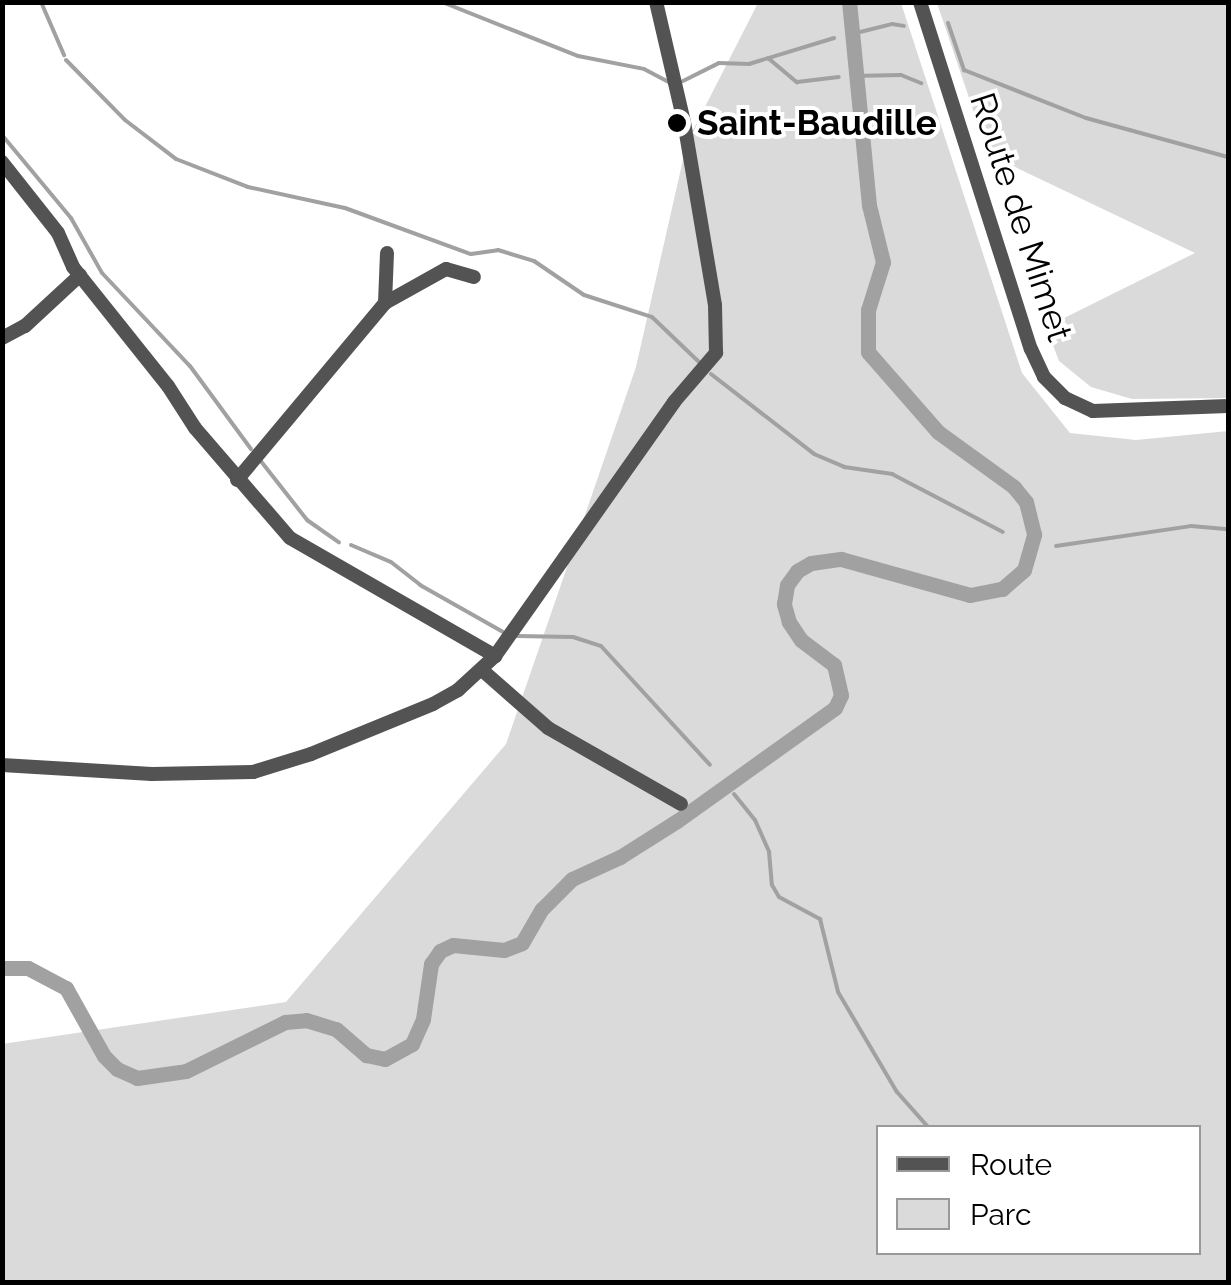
<!DOCTYPE html>
<style>
body{margin:0}
#map{position:relative;width:1231px;height:1285px;overflow:hidden;background:#fff;font-family:Raleway,sans-serif}
div>[style]{position:absolute}
.green>*{inset:0;background:#dadada}
.stream>*{height:4px;margin:-2px;padding:0 2px;transform-origin:2px;border-radius:2px;background:#a1a1a1}
.canal>*{height:15px;margin:-7.5px;padding:0 7.5px;transform-origin:7.5px;border-radius:7.5px;background:#a1a1a1}
.minor>*{height:14px;margin:-7px;padding:0 7px;transform-origin:7px;border-radius:7px;background:#535353}
.dots>*{width:28px;height:28px;translate:-50% -50%;box-sizing:border-box;border:5px solid #fff;border-radius:50%}
span{translate:-50% -50%;white-space:nowrap;text-align:center;line-height:1.15;-webkit-text-stroke:8px #fff;paint-order:stroke}
.poi-label{font-size:35px;color:#000;font-weight:700}
.left{translate:0 -50%;text-align:left}
.street-label{font-size:35px;color:#000}
.frame{position:absolute;inset:0;border:5px solid #000;pointer-events:none}
.legend{position:absolute;left:876px;top:1125px;width:325px;height:130px;box-sizing:border-box;background:#fff;border:2px solid #999;margin:0;padding:12px 18px;list-style:none;font-size:30px;color:#000}
.legend li{display:flex;align-items:center;gap:20px;height:50px}
.legend b{width:50px;border:2px solid #999}
</style>
<div id="map">
<div class="green">
<div style="clip-path:polygon(evenodd,758px 3px,901px 3px,1022px 373px,1070px 433px,1136px 440px,1228px 431px,1228px 1282px,3px 1282px,2px 1044px,286px 1002px,506px 744px,636px 367px,687px 142px,758px 3px,878px 1128px,1198px 1128px,1198px 1252px,878px 1252px,878px 1128px)"></div>
<div style="clip-path:polygon(937px 3px,1228px 3px,1228px 398px,1132px 399px,1091px 387px,1059px 361px,1046px 327px,1195px 253px,988px 154px)"></div>
</div>
<div class="stream">
<div style="left:41px;top:2px;width:58px;rotate:66.5deg"></div>
<div style="left:442px;top:2px;width:146px;rotate:21.7deg"></div>
<div style="left:578px;top:56px;width:67px;rotate:11.1deg"></div>
<div style="left:644px;top:69px;width:30px;rotate:28deg"></div>
<div style="left:948px;top:23px;width:50px;rotate:71.2deg"></div>
<div style="left:964px;top:70px;width:131px;rotate:21.5deg"></div>
<div style="left:1086px;top:118px;width:147px;rotate:15.4deg"></div>
<div style="left:848px;top:35px;width:45px;rotate:-14deg"></div>
<div style="left:892px;top:24px;width:12px;rotate:9deg"></div>
<div style="left:768px;top:58px;width:38px;rotate:40deg"></div>
<div style="left:797px;top:82px;width:42px;rotate:-6.8deg"></div>
<div style="left:66px;top:60px;width:84px;rotate:45.5deg"></div>
<div style="left:125px;top:120px;width:64px;rotate:37.4deg"></div>
<div style="left:176px;top:159px;width:77px;rotate:21.3deg"></div>
<div style="left:248px;top:187px;width:99px;rotate:12.2deg"></div>
<div style="left:345px;top:208px;width:134px;rotate:20.1deg"></div>
<div style="left:471px;top:254px;width:27px;rotate:-8deg"></div>
<div style="left:498px;top:250px;width:38px;rotate:17deg"></div>
<div style="left:534px;top:261px;width:60px;rotate:34.2deg"></div>
<div style="left:584px;top:295px;width:71px;rotate:17.9deg"></div>
<div style="left:652px;top:317px;width:68px;rotate:43.8deg"></div>
<div style="left:852px;top:76px;width:49px;rotate:-1.2deg"></div>
<div style="left:901px;top:75px;width:22px;rotate:22deg"></div>
<div style="left:683px;top:81px;width:40px;rotate:-26.6deg"></div>
<div style="left:719px;top:63px;width:30px;rotate:2deg"></div>
<div style="left:749px;top:64px;width:89px;rotate:-17deg"></div>
<div style="left:2px;top:135px;width:108px;rotate:50.3deg"></div>
<div style="left:71px;top:218px;width:63px;rotate:60.6deg"></div>
<div style="left:102px;top:273px;width:128px;rotate:46.6deg"></div>
<div style="left:190px;top:366px;width:103px;rotate:53.7deg"></div>
<div style="left:711px;top:374px;width:130px;rotate:37.8deg"></div>
<div style="left:814px;top:454px;width:33px;rotate:23deg"></div>
<div style="left:844px;top:467px;width:49px;rotate:8.3deg"></div>
<div style="left:892px;top:474px;width:125px;rotate:27.6deg"></div>
<div style="left:260px;top:460px;width:76px;rotate:51.9deg"></div>
<div style="left:307px;top:520px;width:39px;rotate:35deg"></div>
<div style="left:351px;top:545px;width:43px;rotate:23deg"></div>
<div style="left:391px;top:562px;width:37px;rotate:38deg"></div>
<div style="left:420px;top:585px;width:95px;rotate:29.5deg"></div>
<div style="left:1056px;top:546px;width:136px;rotate:-8.4deg"></div>
<div style="left:1191px;top:526px;width:37px;rotate:5deg"></div>
<div style="left:517px;top:636px;width:56px;rotate:1deg"></div>
<div style="left:573px;top:637px;width:29px;rotate:18deg"></div>
<div style="left:601px;top:646px;width:161px;rotate:47.5deg"></div>
<div style="left:734px;top:794px;width:33px;rotate:51deg"></div>
<div style="left:755px;top:820px;width:35px;rotate:66deg"></div>
<div style="left:769px;top:852px;width:33px;rotate:85deg"></div>
<div style="left:772px;top:885px;width:14px;rotate:60deg"></div>
<div style="left:779px;top:897px;width:47px;rotate:28.2deg"></div>
<div style="left:820px;top:919px;width:75px;rotate:76.1deg"></div>
<div style="left:838px;top:992px;width:116px;rotate:59.5deg"></div>
<div style="left:897px;top:1092px;width:48px;rotate:48.4deg"></div>
</div>
<div class="canal">
<div style="left:2px;top:968px;width:26px"></div>
<div style="left:28px;top:968px;width:43px;rotate:27.8deg"></div>
<div style="left:66px;top:988px;width:78px;rotate:60.8deg"></div>
<div style="left:104px;top:1056px;width:18px;rotate:45deg"></div>
<div style="left:117px;top:1069px;width:22px;rotate:24deg"></div>
<div style="left:137px;top:1078px;width:49px;rotate:-8.1deg"></div>
<div style="left:186px;top:1071px;width:110px;rotate:-26.3deg"></div>
<div style="left:285px;top:1022px;width:21px;rotate:-5deg"></div>
<div style="left:306px;top:1020px;width:31px;rotate:17deg"></div>
<div style="left:336px;top:1029px;width:40px;rotate:41deg"></div>
<div style="left:366px;top:1055px;width:19px;rotate:12deg"></div>
<div style="left:385px;top:1059px;width:31px;rotate:-29deg"></div>
<div style="left:412px;top:1044px;width:27px;rotate:-66deg"></div>
<div style="left:423px;top:1019px;width:56px;rotate:-81.7deg"></div>
<div style="left:431px;top:964px;width:16px;rotate:-55deg"></div>
<div style="left:440px;top:951px;width:14px;rotate:-25deg"></div>
<div style="left:453px;top:945px;width:51px;rotate:5.6deg"></div>
<div style="left:504px;top:950px;width:19px;rotate:-21deg"></div>
<div style="left:522px;top:943px;width:39px;rotate:-60deg"></div>
<div style="left:542px;top:909px;width:42px;rotate:-45deg"></div>
<div style="left:572px;top:879px;width:53px;rotate:-24.6deg"></div>
<div style="left:620px;top:857px;width:67px;rotate:-32.3deg"></div>
<div style="left:677px;top:821px;width:194px;rotate:-35.6deg"></div>
<div style="left:835px;top:708px;width:14px;rotate:-65deg"></div>
<div style="left:841px;top:695px;width:31px;rotate:-103deg"></div>
<div style="left:834px;top:665px;width:41px;rotate:-142.9deg"></div>
<div style="left:801px;top:640px;width:22px;rotate:-124deg"></div>
<div style="left:789px;top:622px;width:19px;rotate:-106deg"></div>
<div style="left:784px;top:604px;width:19px;rotate:-81deg"></div>
<div style="left:787px;top:585px;width:17px;rotate:-54deg"></div>
<div style="left:797px;top:571px;width:16px;rotate:-30deg"></div>
<div style="left:811px;top:563px;width:30px;rotate:-8deg"></div>
<div style="left:841px;top:559px;width:134px;rotate:15.6deg"></div>
<div style="left:970px;top:595px;width:33px;rotate:-11deg"></div>
<div style="left:1002px;top:589px;width:29px;rotate:-41deg"></div>
<div style="left:1024px;top:570px;width:37px;rotate:-74deg"></div>
<div style="left:1034px;top:534px;width:33px;rotate:-104deg"></div>
<div style="left:1026px;top:502px;width:19px;rotate:-129deg"></div>
<div style="left:1014px;top:487px;width:94px;rotate:-144.1deg"></div>
<div style="left:938px;top:432px;width:106px;rotate:-131.2deg"></div>
<div style="left:868px;top:352px;width:42px;rotate:-90deg"></div>
<div style="left:868px;top:310px;width:50px;rotate:-72.6deg"></div>
<div style="left:883px;top:262px;width:59px;rotate:-103.8deg"></div>
<div style="left:869px;top:205px;width:204px;rotate:-95.6deg"></div>
</div>
<div class="minor">
<div style="left:920px;top:2px;width:364px;rotate:72.3deg"></div>
<div style="left:1031px;top:349px;width:31px;rotate:65deg"></div>
<div style="left:1044px;top:377px;width:30px;rotate:45deg"></div>
<div style="left:1065px;top:398px;width:31px;rotate:25deg"></div>
<div style="left:1093px;top:411px;width:135px;rotate:-2.1deg"></div>
<div style="left:2px;top:162px;width:90px;rotate:51.7deg"></div>
<div style="left:58px;top:233px;width:37px;rotate:66deg"></div>
<div style="left:73px;top:267px;width:152px;rotate:51.4deg"></div>
<div style="left:168px;top:386px;width:50px;rotate:57.3deg"></div>
<div style="left:195px;top:428px;width:145px;rotate:49.2deg"></div>
<div style="left:290px;top:538px;width:237px;rotate:29.9deg"></div>
<div style="left:385px;top:303px;width:50px;rotate:-87.7deg"></div>
<div style="left:2px;top:338px;width:26px;rotate:-28deg"></div>
<div style="left:25px;top:326px;width:75px;rotate:-42.8deg"></div>
<div style="left:237px;top:480px;width:231px;rotate:-50.1deg"></div>
<div style="left:385px;top:303px;width:70px;rotate:-29.1deg"></div>
<div style="left:446px;top:269px;width:29px;rotate:16deg"></div>
<div style="left:482px;top:670px;width:88px;rotate:41.3deg"></div>
<div style="left:548px;top:728px;width:153px;rotate:29.7deg"></div>
<div style="left:2px;top:765px;width:150px;rotate:3.4deg"></div>
<div style="left:152px;top:774px;width:101px;rotate:-1.1deg"></div>
<div style="left:253px;top:772px;width:61px;rotate:-17.2deg"></div>
<div style="left:311px;top:754px;width:132px;rotate:-22.3deg"></div>
<div style="left:433px;top:704px;width:29px;rotate:-29deg"></div>
<div style="left:458px;top:690px;width:50px;rotate:-42.6deg"></div>
<div style="left:495px;top:656px;width:311px;rotate:-54.8deg"></div>
<div style="left:674px;top:402px;width:65px;rotate:-49.4deg"></div>
<div style="left:716px;top:353px;width:48px;rotate:-91.2deg"></div>
<div style="left:715px;top:305px;width:186px;rotate:-99.6deg"></div>
<div style="left:684px;top:122px;width:123px;rotate:-103.1deg"></div>
</div>
<div class="dots">
<div style="left:677px;top:123px;background:#000"></div>
</div>
<div class="poi-label">
<span class="left" style="left:697px;top:123px">Saint-Baudille</span>
</div>
<div class="street-label">
<span style="left:1021px;top:217px;rotate:72deg">Route de Mimet</span>
</div>
<div class="frame"></div>
<ul class="legend">
<li><b style="height:12px;background:#535353"></b>Route</li>
<li><b style="height:28px;background:#dadada"></b>Parc</li>
</ul>
</div>
